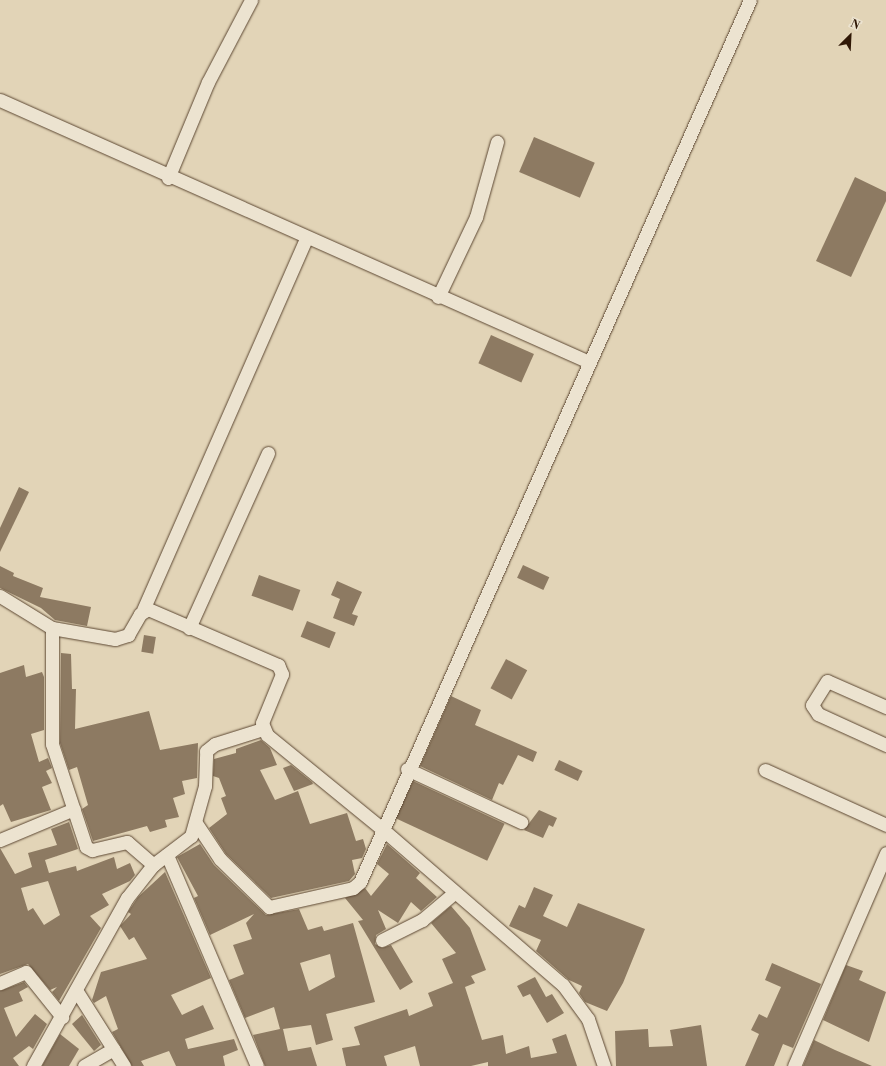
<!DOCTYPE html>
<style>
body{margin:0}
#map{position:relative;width:886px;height:1066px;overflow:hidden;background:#e2d4b7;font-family:"Libre Bodoni",serif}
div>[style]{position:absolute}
.building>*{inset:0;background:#8d7a62;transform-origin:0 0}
.roads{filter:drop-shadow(0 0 1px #5c4732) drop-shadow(0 0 1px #5c4732)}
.minor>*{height:13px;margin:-6.5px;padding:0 6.5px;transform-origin:6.5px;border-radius:6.5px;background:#ece3d0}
span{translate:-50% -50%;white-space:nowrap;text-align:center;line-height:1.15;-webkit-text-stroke:3px #ece3d0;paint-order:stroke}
.north{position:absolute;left:830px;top:16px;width:40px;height:40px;-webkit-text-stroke:3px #ece3d0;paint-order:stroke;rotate:24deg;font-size:11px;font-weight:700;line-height:16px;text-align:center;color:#301806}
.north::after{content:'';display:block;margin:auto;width:14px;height:18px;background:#301806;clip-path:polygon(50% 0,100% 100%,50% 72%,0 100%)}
</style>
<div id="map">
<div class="building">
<div style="left:534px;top:137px;width:66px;height:38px;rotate:23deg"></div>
<div style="clip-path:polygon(855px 177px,886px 192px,886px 201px,851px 277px,816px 261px)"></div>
<div style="left:491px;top:335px;width:47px;height:31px;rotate:24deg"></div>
<div style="clip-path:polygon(19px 487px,29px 492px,0 552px,0 528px)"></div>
<div style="left:523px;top:565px;width:29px;height:14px;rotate:25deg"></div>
<div style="clip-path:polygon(0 566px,14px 573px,13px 576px,43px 588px,40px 597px,91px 607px,87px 626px,55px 620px,41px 608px,0 588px)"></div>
<div style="left:259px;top:575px;width:44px;height:22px;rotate:20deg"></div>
<div style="clip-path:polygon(337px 581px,362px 592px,352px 614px,358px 616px,354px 626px,333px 618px,340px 599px,331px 595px)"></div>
<div style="left:307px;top:621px;width:31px;height:17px;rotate:22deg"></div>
<div style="left:144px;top:635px;width:12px;height:17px;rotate:9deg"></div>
<div style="clip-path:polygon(61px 653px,71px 654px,72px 689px,76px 689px,75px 729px,149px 711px,160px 750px,198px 743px,197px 778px,182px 781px,185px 794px,173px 798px,179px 817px,165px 820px,167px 827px,150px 832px,147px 826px,93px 841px,82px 809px,88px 805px,77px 767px,69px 770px,60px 743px)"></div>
<div style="left:506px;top:659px;width:24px;height:33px;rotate:28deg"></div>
<div style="clip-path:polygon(24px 665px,26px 677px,42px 672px,44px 677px,44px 730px,31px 734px,39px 762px,48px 758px,52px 768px,46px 771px,52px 783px,42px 787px,51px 810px,11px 822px,3px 804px,0 806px,0 673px)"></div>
<div style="clip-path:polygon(451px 696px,481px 710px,475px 725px,537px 752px,533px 762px,518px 755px,503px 785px,499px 783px,492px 800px,420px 766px)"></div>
<div style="clip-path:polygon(261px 740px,270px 748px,277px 765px,260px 770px,275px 800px,298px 791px,310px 824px,347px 813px,356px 841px,363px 839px,366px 849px,362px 858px,352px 860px,355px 874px,349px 881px,271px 898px,226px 854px,209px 828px,227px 814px,221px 798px,226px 796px,219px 778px,213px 776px,214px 759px,236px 753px,236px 749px)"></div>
<div style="left:559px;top:760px;width:26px;height:11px;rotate:25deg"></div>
<div style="clip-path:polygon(291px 765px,312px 782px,313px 784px,294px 791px,283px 768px)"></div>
<div style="left:413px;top:781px;width:101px;height:41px;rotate:25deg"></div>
<div style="clip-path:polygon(539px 810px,557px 818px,553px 827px,549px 825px,543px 838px,524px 830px)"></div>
<div style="clip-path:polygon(evenodd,69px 822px,78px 849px,45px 860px,49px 873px,76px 866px,77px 871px,114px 857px,117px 869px,130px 863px,135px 875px,130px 881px,102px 894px,109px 905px,90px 916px,101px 928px,59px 1001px,52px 992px,57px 987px,50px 990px,28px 964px,0 974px,0 848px,15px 874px,32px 867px,28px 853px,57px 845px,51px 829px,69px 822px,48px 881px,60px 915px,44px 925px,33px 908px,28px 911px,21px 888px,48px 881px)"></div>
<div style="clip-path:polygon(evenodd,200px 844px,214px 865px,266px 915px,299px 909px,308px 930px,322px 926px,324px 931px,353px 923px,375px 1002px,326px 1014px,333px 1040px,316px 1045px,311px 1025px,283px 1029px,288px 1051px,311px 1047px,317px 1066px,265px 1066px,253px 1035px,280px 1029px,274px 1007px,245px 1018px,229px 980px,244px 974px,233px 945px,252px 939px,246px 923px,254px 914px,210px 935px,194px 898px,198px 896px,177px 857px,200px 844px,330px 954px,335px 977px,309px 991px,300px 963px,330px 954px)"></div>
<div style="clip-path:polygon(387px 844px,420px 873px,416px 878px,437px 897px,421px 911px,411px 902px,398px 923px,378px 910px,386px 929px,376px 935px,375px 944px,382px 948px,391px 945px,413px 982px,400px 990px,358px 921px,363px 920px,345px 898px,365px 888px,371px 896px,389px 874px,377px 864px)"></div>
<div style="clip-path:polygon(165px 872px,211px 978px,171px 995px,182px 1015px,203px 1005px,214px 1029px,185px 1039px,188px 1049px,234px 1039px,238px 1050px,223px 1056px,225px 1066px,176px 1066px,169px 1051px,141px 1061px,144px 1066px,132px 1066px,112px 1032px,118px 1029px,106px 996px,94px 1003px,92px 1000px,101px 972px,147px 959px,134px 937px,129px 940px,120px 926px,131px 914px,128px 912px,138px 897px)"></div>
<div style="clip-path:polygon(534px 887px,553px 895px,543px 916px,567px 927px,578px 903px,645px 929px,623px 983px,607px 1011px,585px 1002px,579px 993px,582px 986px,569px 980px,536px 951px,541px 940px,509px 926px,519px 905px,525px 908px)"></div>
<div style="clip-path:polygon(451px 906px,470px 928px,486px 970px,471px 976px,475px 983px,465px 987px,482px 1040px,503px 1035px,506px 1054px,529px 1046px,531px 1058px,557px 1053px,552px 1039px,566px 1034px,577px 1066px,488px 1066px,488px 1062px,471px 1066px,420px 1066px,415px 1046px,384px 1056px,387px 1066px,346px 1066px,342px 1048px,360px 1045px,354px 1027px,407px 1009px,409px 1016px,433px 1006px,428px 993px,453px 983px,442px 959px,456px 953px,431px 923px)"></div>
<div style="clip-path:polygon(772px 963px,821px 984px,793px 1048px,783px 1044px,774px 1066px,745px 1066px,759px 1034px,751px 1030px,759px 1014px,767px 1018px,781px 987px,765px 980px)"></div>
<div style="clip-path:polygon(846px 965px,863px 971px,859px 980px,886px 992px,869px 1042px,823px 1020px)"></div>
<div style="clip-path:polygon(535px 977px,546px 997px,552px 994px,564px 1013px,547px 1023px,530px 994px,523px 997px,517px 986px)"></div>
<div style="clip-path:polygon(24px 982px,28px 987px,19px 992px,23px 1001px,4px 1008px,16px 1037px,35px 1014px,47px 1024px,33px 1049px,29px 1046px,13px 1058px,19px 1066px,0 1066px,0 991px)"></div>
<div style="clip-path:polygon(82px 1015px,101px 1045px,94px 1051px,72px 1024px)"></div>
<div style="clip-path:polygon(701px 1025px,707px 1066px,616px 1066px,615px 1031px,648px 1029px,649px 1047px,673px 1046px,670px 1030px)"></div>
<div style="clip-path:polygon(60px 1034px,79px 1049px,69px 1066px,42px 1066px)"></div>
<div style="clip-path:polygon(814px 1040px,835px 1050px,872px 1066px,803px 1066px)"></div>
</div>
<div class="roads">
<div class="minor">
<div style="left:0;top:100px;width:645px;rotate:23.98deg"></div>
<div style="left:168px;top:178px;width:104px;rotate:-67.4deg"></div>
<div style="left:208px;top:82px;width:93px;rotate:-62.3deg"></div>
<div style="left:438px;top:297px;width:89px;rotate:-64.6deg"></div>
<div style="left:476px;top:217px;width:78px;rotate:-74.4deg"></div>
<div style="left:0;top:596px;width:61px;rotate:31.6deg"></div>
<div style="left:52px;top:628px;width:64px;rotate:9.9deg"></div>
<div style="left:115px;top:639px;width:14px;rotate:-17deg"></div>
<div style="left:128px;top:635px;width:24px;rotate:-60deg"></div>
<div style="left:140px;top:614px;width:9px;rotate:-32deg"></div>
<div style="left:148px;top:609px;width:142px;rotate:23.3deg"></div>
<div style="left:278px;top:665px;width:10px;rotate:66deg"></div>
<div style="left:282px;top:674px;width:53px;rotate:112.2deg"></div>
<div style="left:262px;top:723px;width:13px;rotate:67deg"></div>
<div style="left:267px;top:735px;width:147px;rotate:39.2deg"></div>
<div style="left:381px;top:828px;width:240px;rotate:40.8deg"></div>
<div style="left:563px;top:985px;width:42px;rotate:53.7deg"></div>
<div style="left:588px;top:1019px;width:50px;rotate:71.2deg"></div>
<div style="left:143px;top:610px;width:405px;rotate:-66.3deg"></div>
<div style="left:52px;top:628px;width:116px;rotate:90deg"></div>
<div style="left:52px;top:744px;width:108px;rotate:71.7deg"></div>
<div style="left:86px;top:847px;width:7px;rotate:27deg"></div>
<div style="left:92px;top:850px;width:36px;rotate:-13deg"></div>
<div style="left:127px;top:842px;width:35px;rotate:41deg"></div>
<div style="left:189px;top:628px;width:192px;rotate:-65.7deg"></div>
<div style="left:886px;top:707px;width:64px;rotate:-156.2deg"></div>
<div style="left:827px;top:681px;width:28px;rotate:122deg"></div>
<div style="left:812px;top:705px;width:11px;rotate:56deg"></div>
<div style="left:818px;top:714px;width:75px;rotate:24.5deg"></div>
<div style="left:407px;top:769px;width:126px;rotate:24.9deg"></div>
<div style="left:765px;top:770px;width:133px;rotate:24.4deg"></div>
<div style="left:196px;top:823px;width:43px;rotate:56.3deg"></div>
<div style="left:220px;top:859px;width:69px;rotate:44.4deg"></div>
<div style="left:269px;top:907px;width:86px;rotate:-12.7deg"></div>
<div style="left:353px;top:888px;width:9px;rotate:-41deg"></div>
<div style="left:360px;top:882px;width:964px;rotate:-66.15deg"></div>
<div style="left:0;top:840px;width:80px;rotate:-22.7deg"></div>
<div style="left:167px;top:855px;width:229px;rotate:66.9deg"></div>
<div style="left:382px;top:940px;width:45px;rotate:-26.6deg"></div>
<div style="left:422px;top:920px;width:42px;rotate:-40.2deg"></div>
<div style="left:0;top:983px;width:28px;rotate:-23deg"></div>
<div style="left:26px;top:972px;width:58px;rotate:51.3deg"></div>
<div style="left:76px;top:990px;width:90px;rotate:57.7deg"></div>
<div style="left:33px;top:1066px;width:193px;rotate:-60.8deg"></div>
<div style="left:127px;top:898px;width:42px;rotate:-51.8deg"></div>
<div style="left:153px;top:865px;width:48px;rotate:-37.3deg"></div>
<div style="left:191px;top:836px;width:52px;rotate:-74.4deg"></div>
<div style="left:205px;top:786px;width:35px;rotate:-88deg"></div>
<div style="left:206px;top:751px;width:11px;rotate:-38deg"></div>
<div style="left:215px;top:744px;width:50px;rotate:-17.4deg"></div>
<div style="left:84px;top:1066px;width:34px;rotate:-30deg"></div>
<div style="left:794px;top:1066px;width:232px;rotate:-66.6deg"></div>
</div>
</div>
<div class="north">N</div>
</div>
